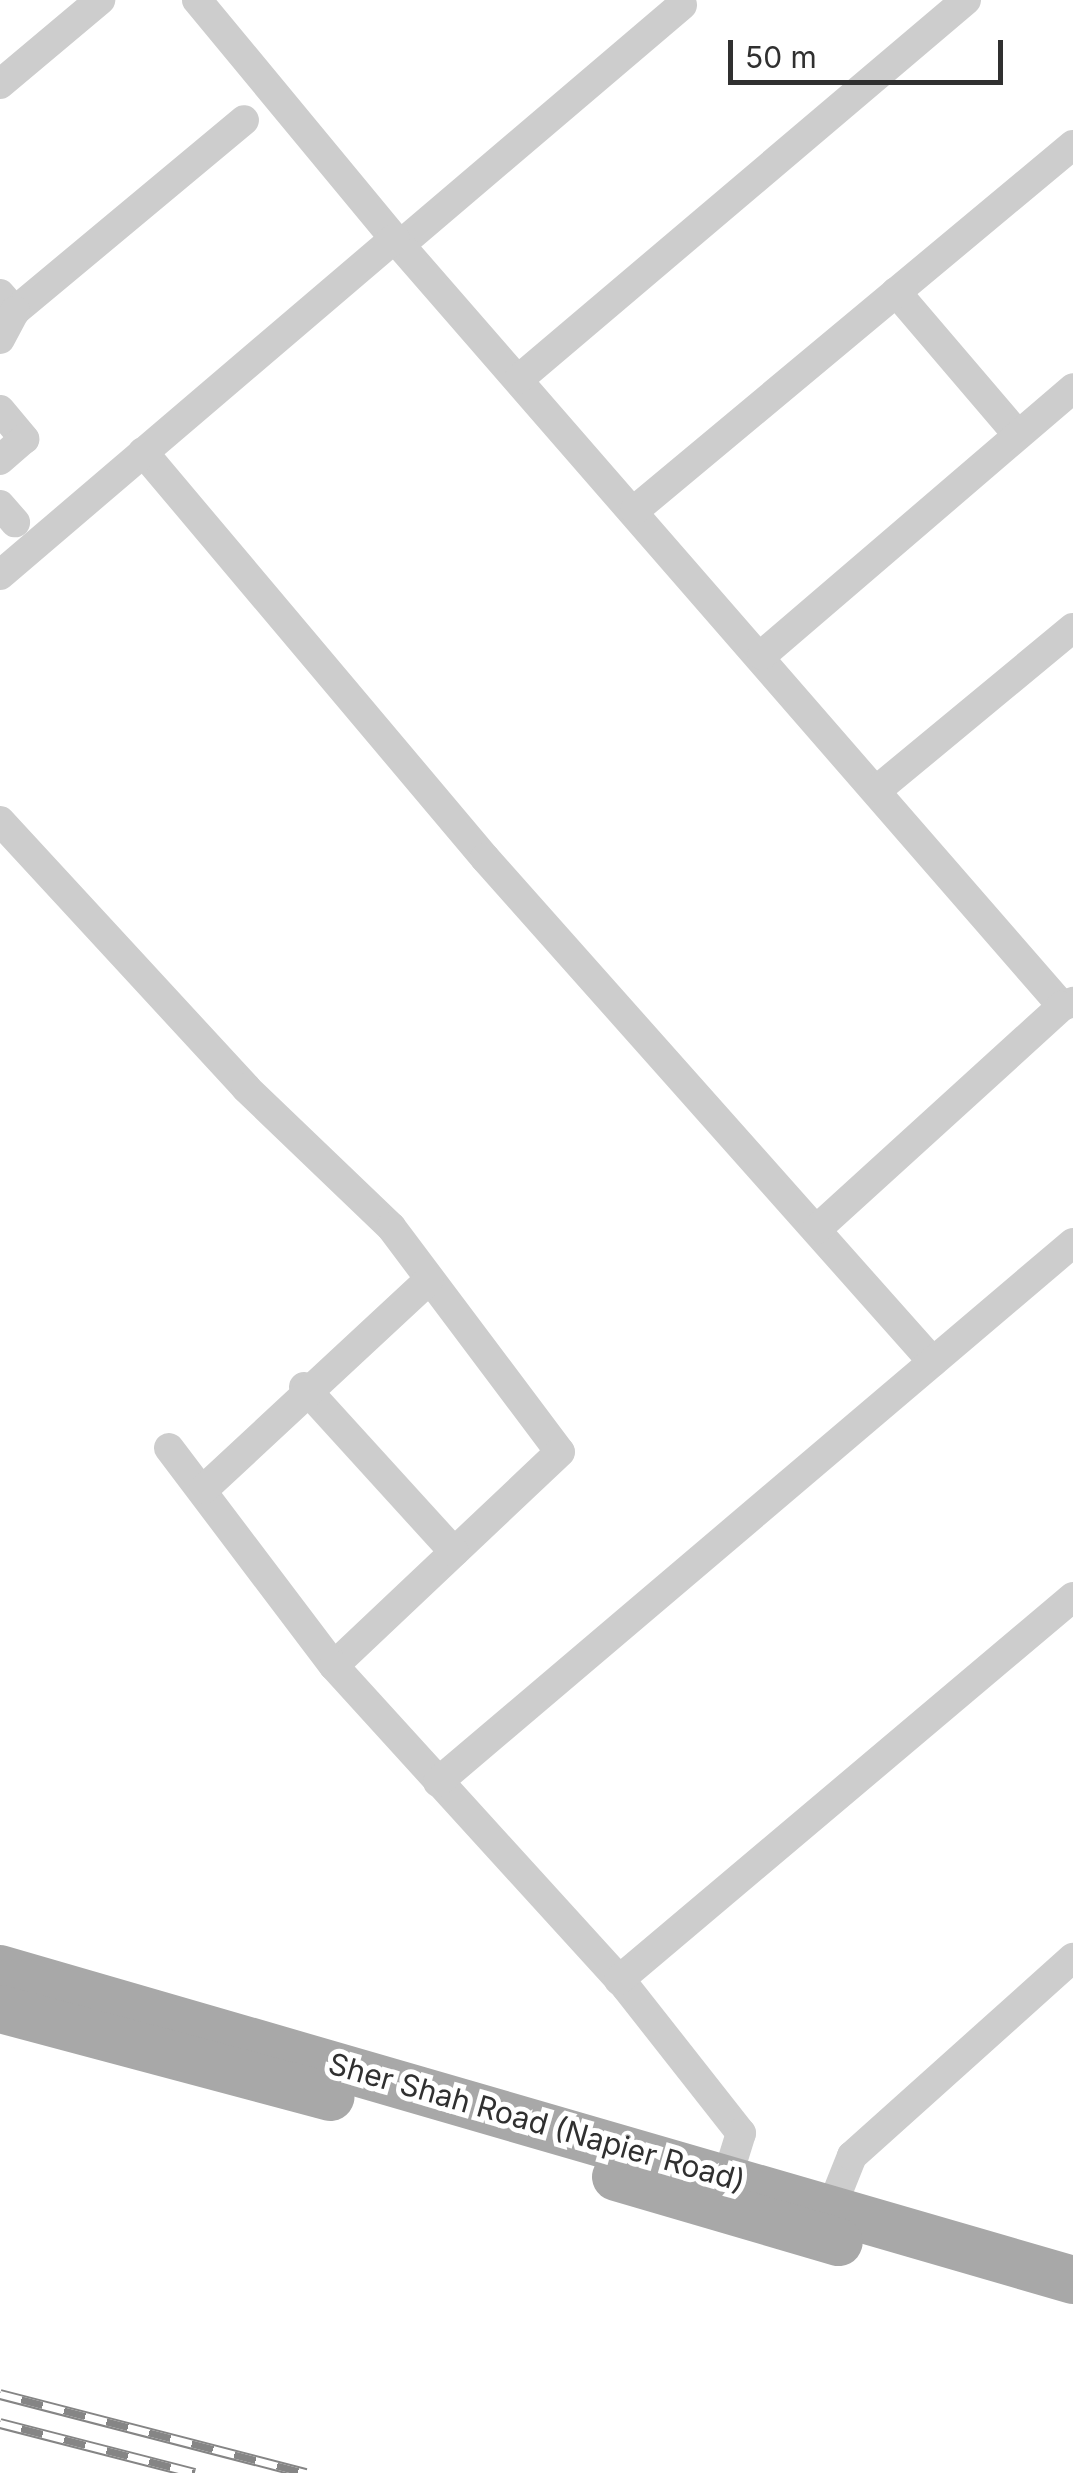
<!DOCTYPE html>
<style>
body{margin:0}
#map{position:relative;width:1073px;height:2473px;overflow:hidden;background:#fff;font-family:Inter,sans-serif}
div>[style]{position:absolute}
.minor>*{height:30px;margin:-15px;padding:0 15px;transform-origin:15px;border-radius:15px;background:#cdcdcd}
.primary>*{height:48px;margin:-24px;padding:0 24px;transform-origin:24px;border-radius:24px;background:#a8a8a8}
.rail>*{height:11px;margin-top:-5.5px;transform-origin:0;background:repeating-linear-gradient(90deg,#fff 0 22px,#858585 0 44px);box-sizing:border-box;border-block:2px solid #858585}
span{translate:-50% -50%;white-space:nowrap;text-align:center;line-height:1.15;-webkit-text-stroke:10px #fff;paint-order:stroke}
.street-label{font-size:30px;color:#303030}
.scale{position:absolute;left:728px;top:40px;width:275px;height:45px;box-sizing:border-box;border:5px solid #303030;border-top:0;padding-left:12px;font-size:30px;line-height:35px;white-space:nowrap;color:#303030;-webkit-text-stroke:8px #fff;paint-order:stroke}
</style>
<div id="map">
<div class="minor">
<div style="left:197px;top:0;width:318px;rotate:50.4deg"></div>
<div style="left:682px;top:5px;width:370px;rotate:139.6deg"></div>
<div style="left:400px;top:245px;width:1009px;rotate:48.98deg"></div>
<div style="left:1062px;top:1006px;width:12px;rotate:-20deg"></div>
<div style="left:0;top:84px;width:131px;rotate:-40deg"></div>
<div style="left:896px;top:292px;width:188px;rotate:49.5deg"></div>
<div style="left:0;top:294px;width:23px;rotate:49deg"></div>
<div style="left:15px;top:311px;width:298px;rotate:-39.8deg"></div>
<div style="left:0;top:339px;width:32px;rotate:-62deg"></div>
<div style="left:519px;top:379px;width:586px;rotate:-40.29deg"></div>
<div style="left:0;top:410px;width:38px;rotate:50deg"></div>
<div style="left:24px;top:439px;width:32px;rotate:139deg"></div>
<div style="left:143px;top:452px;width:531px;rotate:49.89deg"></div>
<div style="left:485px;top:858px;width:674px;rotate:48.37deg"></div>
<div style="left:0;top:505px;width:23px;rotate:49deg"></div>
<div style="left:635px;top:510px;width:570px;rotate:-39.81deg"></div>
<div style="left:0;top:575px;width:519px;rotate:-40.47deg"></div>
<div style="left:762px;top:655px;width:410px;rotate:-40.6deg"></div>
<div style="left:877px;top:790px;width:254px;rotate:-39.6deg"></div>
<div style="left:0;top:821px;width:363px;rotate:47.3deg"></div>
<div style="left:246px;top:1088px;width:201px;rotate:43.8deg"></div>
<div style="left:391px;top:1227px;width:281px;rotate:53.1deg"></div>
<div style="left:560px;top:1452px;width:311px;rotate:136.6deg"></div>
<div style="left:817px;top:1229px;width:331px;rotate:-42.3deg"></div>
<div style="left:304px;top:1387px;width:223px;rotate:47.7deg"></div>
<div style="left:169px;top:1448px;width:273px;rotate:52.9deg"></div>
<div style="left:334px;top:1666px;width:434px;rotate:47.7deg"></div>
<div style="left:626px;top:1987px;width:186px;rotate:51.8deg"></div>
<div style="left:741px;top:2133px;width:44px;rotate:107.2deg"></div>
<div style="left:204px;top:1489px;width:307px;rotate:-42.9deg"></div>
<div style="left:438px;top:1782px;width:833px;rotate:-40.33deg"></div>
<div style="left:619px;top:1980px;width:594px;rotate:-40.15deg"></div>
<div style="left:832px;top:2206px;width:54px;rotate:-68.2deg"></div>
<div style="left:852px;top:2156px;width:297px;rotate:-41.9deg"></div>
</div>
<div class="primary">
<div style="left:0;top:1969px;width:1117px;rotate:16.16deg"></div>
<div style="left:0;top:2009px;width:342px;rotate:14.9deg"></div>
<div style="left:616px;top:2177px;width:232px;rotate:16.3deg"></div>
</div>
<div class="rail">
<div style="left:0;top:2394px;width:316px;rotate:14.5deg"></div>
<div style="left:0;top:2423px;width:201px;rotate:14.4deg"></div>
</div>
<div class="street-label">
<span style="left:537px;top:2122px;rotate:16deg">Sher Shah Road (Napier Road)</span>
</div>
<div class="scale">50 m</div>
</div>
